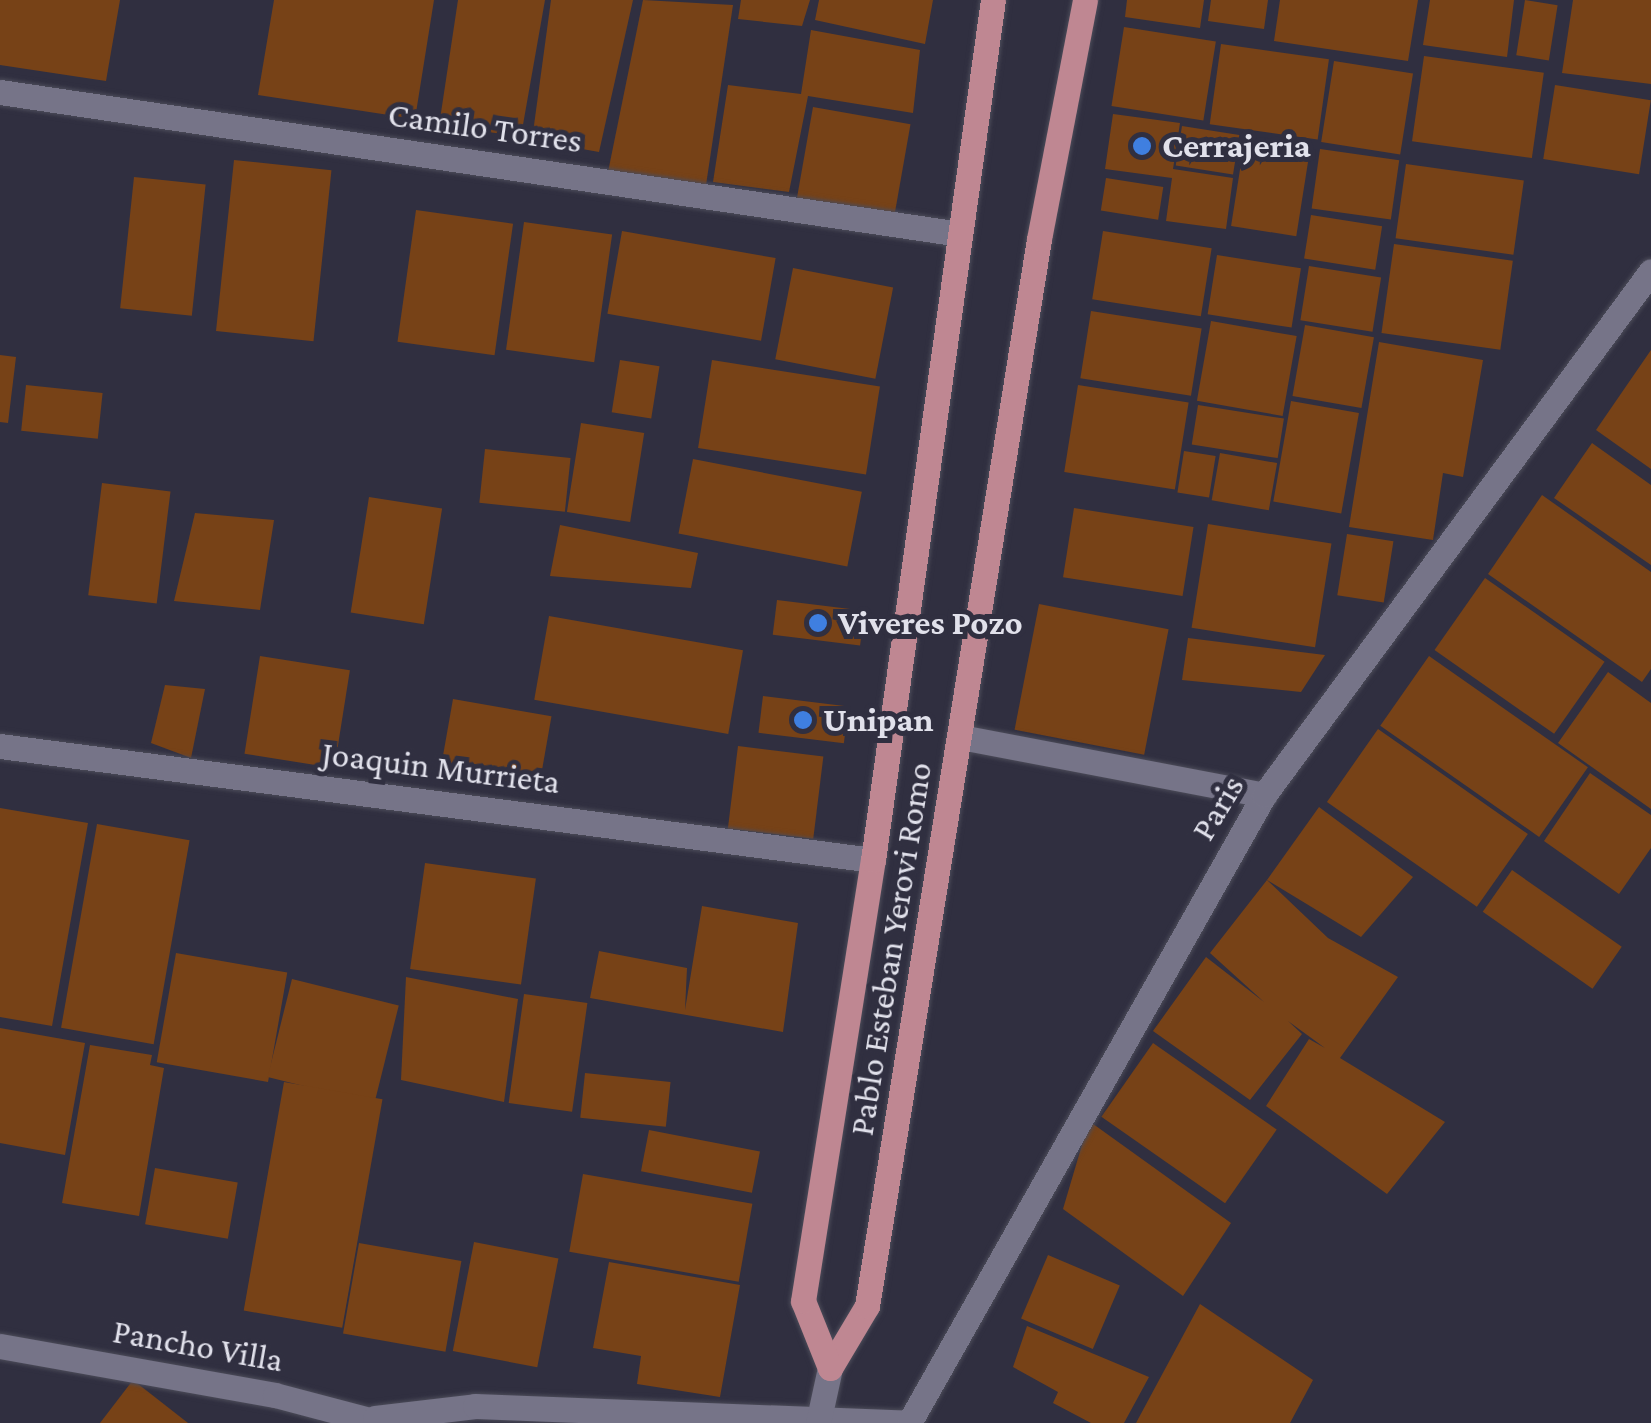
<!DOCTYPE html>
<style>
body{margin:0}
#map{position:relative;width:1651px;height:1423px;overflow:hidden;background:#302f40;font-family:"Crimson Pro",serif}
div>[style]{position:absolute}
.building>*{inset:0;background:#774217;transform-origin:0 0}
.roads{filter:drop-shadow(0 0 2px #4c4c59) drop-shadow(0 0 2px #4c4c59)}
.minor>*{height:25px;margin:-12.5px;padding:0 12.5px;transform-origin:12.5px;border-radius:12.5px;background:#767488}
.major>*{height:25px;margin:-12.5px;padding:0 12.5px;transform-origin:12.5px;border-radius:12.5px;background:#bf8792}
.dots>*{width:28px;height:28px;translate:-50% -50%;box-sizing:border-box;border:5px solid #302f40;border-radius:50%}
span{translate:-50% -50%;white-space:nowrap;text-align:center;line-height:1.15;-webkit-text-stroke:10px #302f40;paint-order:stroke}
.street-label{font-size:35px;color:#e1e1eb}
.poi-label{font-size:35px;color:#e1e1eb;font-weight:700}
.left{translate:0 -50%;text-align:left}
</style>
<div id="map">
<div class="building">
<div style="clip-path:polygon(0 0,120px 0,106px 81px,0 65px)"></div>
<div style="clip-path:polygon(274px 0,434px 0,415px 119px,258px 95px)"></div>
<div style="clip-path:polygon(458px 0,545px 0,521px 136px,439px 126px)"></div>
<div style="clip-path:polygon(551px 0,633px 0,599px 152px,532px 140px)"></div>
<div style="clip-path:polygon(643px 0,733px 5px,706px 185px,608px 172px)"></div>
<div style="clip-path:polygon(741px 0,810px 0,802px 26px,738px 19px)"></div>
<div style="clip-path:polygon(819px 0,933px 0,925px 44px,815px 20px)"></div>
<div style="clip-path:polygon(1127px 0,1204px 0,1200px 28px,1125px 17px)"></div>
<div style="clip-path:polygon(1211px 0,1268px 0,1264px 29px,1208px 21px)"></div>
<div style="clip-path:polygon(1280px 0,1418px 0,1408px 61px,1274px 41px)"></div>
<div style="clip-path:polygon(1430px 0,1514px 0,1507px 57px,1423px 45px)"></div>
<div style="left:1525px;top:0;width:33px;height:56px;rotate:9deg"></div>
<div style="clip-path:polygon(1573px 0,1651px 0,1651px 84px,1562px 73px)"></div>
<div style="left:1124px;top:27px;width:93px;height:80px;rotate:9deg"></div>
<div style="clip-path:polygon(811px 30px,920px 50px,913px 113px,808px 96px,789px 192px,713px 182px,728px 85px,801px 94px)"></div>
<div style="left:1221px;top:44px;width:109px;height:81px;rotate:8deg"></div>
<div style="left:1424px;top:56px;width:121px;height:86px;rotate:8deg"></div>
<div style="left:1334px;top:61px;width:80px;height:82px;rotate:9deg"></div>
<div style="left:1555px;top:85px;width:97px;height:75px;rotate:9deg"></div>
<div style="left:813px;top:107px;width:99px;height:96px;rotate:10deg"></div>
<div style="clip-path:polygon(1113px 114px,1180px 123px,1173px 169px,1233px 178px,1226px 229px,1166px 221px,1172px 178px,1105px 169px)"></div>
<div style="left:1182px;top:126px;width:58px;height:40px;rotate:9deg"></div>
<div style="left:1245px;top:138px;width:66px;height:89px;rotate:9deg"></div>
<div style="left:1320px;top:149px;width:80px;height:60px;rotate:8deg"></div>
<div style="left:234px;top:160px;width:98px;height:172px;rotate:6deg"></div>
<div style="left:1406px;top:164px;width:119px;height:75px;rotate:8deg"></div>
<div style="left:134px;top:177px;width:72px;height:132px;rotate:6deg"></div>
<div style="left:1106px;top:178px;width:58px;height:33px;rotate:9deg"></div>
<div style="left:416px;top:210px;width:98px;height:133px;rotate:8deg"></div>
<div style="left:1311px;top:215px;width:72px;height:44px;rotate:9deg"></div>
<div style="left:524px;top:222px;width:89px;height:129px;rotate:8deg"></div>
<div style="left:622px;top:231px;width:156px;height:84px;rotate:10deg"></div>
<div style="left:1103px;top:231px;width:110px;height:69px;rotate:9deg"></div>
<div style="left:1394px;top:244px;width:120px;height:90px;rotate:8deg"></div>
<div style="left:1217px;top:255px;width:85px;height:60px;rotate:9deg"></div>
<div style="left:1309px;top:266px;width:73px;height:55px;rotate:9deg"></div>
<div style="left:793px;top:268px;width:102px;height:93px;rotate:11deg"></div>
<div style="left:1091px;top:311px;width:112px;height:68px;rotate:9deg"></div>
<div style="left:1211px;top:321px;width:87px;height:81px;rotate:10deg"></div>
<div style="left:1305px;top:325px;width:70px;height:72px;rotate:10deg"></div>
<div style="clip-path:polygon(1379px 342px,1483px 360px,1463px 477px,1443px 473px,1433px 540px,1349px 527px)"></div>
<div style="clip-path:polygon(1651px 350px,1651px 469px,1596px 430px)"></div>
<div style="clip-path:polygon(0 355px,16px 357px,8px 423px,0 422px)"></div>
<div style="left:620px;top:360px;width:40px;height:53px;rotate:9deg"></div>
<div style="left:712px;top:360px;width:170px;height:89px;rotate:9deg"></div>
<div style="left:26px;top:385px;width:77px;height:46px;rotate:6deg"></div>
<div style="left:1078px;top:385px;width:112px;height:88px;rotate:9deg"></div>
<div style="left:1291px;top:401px;width:69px;height:102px;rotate:10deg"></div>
<div style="left:1198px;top:405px;width:87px;height:40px;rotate:9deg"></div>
<div style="left:581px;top:423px;width:64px;height:90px;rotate:9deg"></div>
<div style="clip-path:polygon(1592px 443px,1651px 485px,1651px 565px,1554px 498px)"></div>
<div style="left:485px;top:449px;width:86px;height:54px;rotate:6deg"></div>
<div style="left:1184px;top:451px;width:32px;height:42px;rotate:9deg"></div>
<div style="left:1220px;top:453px;width:58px;height:48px;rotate:10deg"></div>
<div style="left:693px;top:459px;width:172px;height:76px;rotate:11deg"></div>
<div style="left:102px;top:483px;width:69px;height:113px;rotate:7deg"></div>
<div style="clip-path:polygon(1542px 495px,1651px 572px,1651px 669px,1642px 682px,1488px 574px)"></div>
<div style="left:369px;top:497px;width:74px;height:117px;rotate:9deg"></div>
<div style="left:1074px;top:508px;width:121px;height:70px;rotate:9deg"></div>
<div style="clip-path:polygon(195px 513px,274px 520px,260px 610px,174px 601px)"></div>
<div style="left:1208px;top:524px;width:125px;height:105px;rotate:9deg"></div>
<div style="clip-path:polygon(560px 525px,698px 553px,691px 588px,550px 576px)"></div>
<div style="left:1347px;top:534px;width:47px;height:62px;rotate:9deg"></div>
<div style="left:1485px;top:578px;width:146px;height:88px;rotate:35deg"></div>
<div style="left:777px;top:600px;width:88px;height:35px;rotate:7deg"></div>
<div style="left:1039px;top:604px;width:132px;height:128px;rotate:11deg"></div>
<div style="left:549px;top:616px;width:197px;height:85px;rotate:10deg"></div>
<div style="clip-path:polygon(1188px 638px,1325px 655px,1301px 692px,1182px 680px)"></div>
<div style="left:260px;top:656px;width:91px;height:99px;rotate:9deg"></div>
<div style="left:1429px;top:656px;width:194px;height:85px;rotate:35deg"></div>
<div style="clip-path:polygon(1608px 672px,1651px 703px,1651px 809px,1558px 743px)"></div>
<div style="clip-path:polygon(165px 685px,205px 689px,191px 758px,151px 743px)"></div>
<div style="left:763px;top:696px;width:86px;height:37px;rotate:7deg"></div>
<div style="left:453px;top:699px;width:100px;height:74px;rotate:10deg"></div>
<div style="left:1378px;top:729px;width:183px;height:89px;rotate:35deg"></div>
<div style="left:738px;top:746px;width:86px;height:83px;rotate:7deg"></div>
<div style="clip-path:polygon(1590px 773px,1651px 815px,1651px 848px,1619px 894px,1544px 841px)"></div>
<div style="clip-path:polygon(1319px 807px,1413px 877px,1361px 937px,1267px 880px)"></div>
<div style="clip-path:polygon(0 808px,88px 823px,52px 1026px,0 1017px)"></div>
<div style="left:97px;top:824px;width:94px;height:207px;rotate:10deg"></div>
<div style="left:425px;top:863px;width:112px;height:107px;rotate:8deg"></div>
<div style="left:1512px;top:870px;width:134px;height:51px;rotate:35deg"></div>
<div style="clip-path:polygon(1267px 880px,1328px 938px,1398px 977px,1340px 1058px,1445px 1122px,1387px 1194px,1266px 1106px,1309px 1039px,1325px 1048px,1288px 1021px,1302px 1034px,1250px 1100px,1153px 1031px,1206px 957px,1264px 1002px,1210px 953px)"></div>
<div style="clip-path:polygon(702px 906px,798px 923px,783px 1032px,590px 998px,599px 951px,687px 968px,685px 1010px)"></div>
<div style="left:176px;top:953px;width:113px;height:111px;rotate:10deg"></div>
<div style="clip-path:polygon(406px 977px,518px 999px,504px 1102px,401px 1080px)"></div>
<div style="left:292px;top:979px;width:110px;height:101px;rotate:14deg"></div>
<div style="left:524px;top:994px;width:64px;height:110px;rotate:8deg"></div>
<div style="clip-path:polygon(0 1028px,85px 1043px,65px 1155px,0 1143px)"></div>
<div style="left:1153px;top:1043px;width:151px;height:90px;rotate:35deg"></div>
<div style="clip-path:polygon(90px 1045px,152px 1055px,150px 1065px,164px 1068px,139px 1216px,62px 1203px)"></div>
<div style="left:585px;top:1073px;width:86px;height:45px;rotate:6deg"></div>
<div style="left:284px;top:1082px;width:100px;height:232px;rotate:10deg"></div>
<div style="clip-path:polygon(1089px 1121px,1231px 1223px,1183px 1296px,1063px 1209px)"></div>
<div style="left:649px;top:1130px;width:113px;height:42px;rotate:11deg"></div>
<div style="left:155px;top:1168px;width:84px;height:57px;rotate:10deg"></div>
<div style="left:583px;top:1174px;width:172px;height:79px;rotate:10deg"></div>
<div style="left:474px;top:1242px;width:86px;height:111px;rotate:11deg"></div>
<div style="left:359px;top:1243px;width:104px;height:92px;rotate:10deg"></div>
<div style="left:1048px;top:1255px;width:78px;height:69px;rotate:23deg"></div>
<div style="clip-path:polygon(609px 1262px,740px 1285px,720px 1397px,637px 1384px,641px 1356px,593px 1348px)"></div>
<div style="clip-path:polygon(1200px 1304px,1313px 1380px,1290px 1423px,1136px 1423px)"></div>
<div style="clip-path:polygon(1027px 1326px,1149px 1377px,1124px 1423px,1091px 1423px,1053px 1403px,1058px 1392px,1013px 1367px)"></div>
<div style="clip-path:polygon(133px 1380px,188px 1423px,100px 1423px)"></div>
</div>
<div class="roads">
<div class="minor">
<div style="left:0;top:92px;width:970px;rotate:8.41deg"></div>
<div style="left:961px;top:737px;width:309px;rotate:10.8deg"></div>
<div style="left:0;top:746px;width:880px;rotate:7.44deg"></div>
<div style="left:0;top:1346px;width:279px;rotate:10.1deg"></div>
<div style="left:275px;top:1395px;width:110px;rotate:14.8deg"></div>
<div style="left:375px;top:1418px;width:101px;rotate:-6.8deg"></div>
<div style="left:475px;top:1406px;width:435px;rotate:2.2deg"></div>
<div style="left:818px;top:1423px;width:56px;rotate:-77.7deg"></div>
<div style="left:909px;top:1423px;width:721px;rotate:-60.52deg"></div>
<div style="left:1264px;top:795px;width:651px;rotate:-53.55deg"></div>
</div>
<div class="major">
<div style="left:830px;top:1368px;width:72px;rotate:-59.2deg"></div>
<div style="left:867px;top:1306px;width:1081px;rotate:-80.84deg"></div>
<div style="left:1039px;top:239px;width:243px;rotate:-79.1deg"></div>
<div style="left:830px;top:1368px;width:72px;rotate:-111.9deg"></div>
<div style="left:803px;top:1301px;width:447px;rotate:-81deg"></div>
<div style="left:873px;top:860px;width:868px;rotate:-82.06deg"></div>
</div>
</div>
<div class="dots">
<div style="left:1142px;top:146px;background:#3f7fe0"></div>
<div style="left:818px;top:623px;background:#3f7fe0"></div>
<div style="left:803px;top:720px;background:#3f7fe0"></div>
</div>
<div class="street-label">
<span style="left:485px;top:128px;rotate:8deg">Camilo Torres</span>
<span style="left:441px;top:768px;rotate:7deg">Joaquin Murrieta</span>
<span style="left:1218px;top:808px;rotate:-59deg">Paris</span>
<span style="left:891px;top:949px;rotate:-81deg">Pablo Esteban Yerovi Romo</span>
<span style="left:198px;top:1346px;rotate:10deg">Pancho Villa</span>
</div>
<div class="poi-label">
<span class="left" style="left:1162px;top:146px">Cerrajeria</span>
<span class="left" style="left:838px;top:623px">Viveres Pozo</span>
<span class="left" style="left:823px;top:720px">Unipan</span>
</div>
</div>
